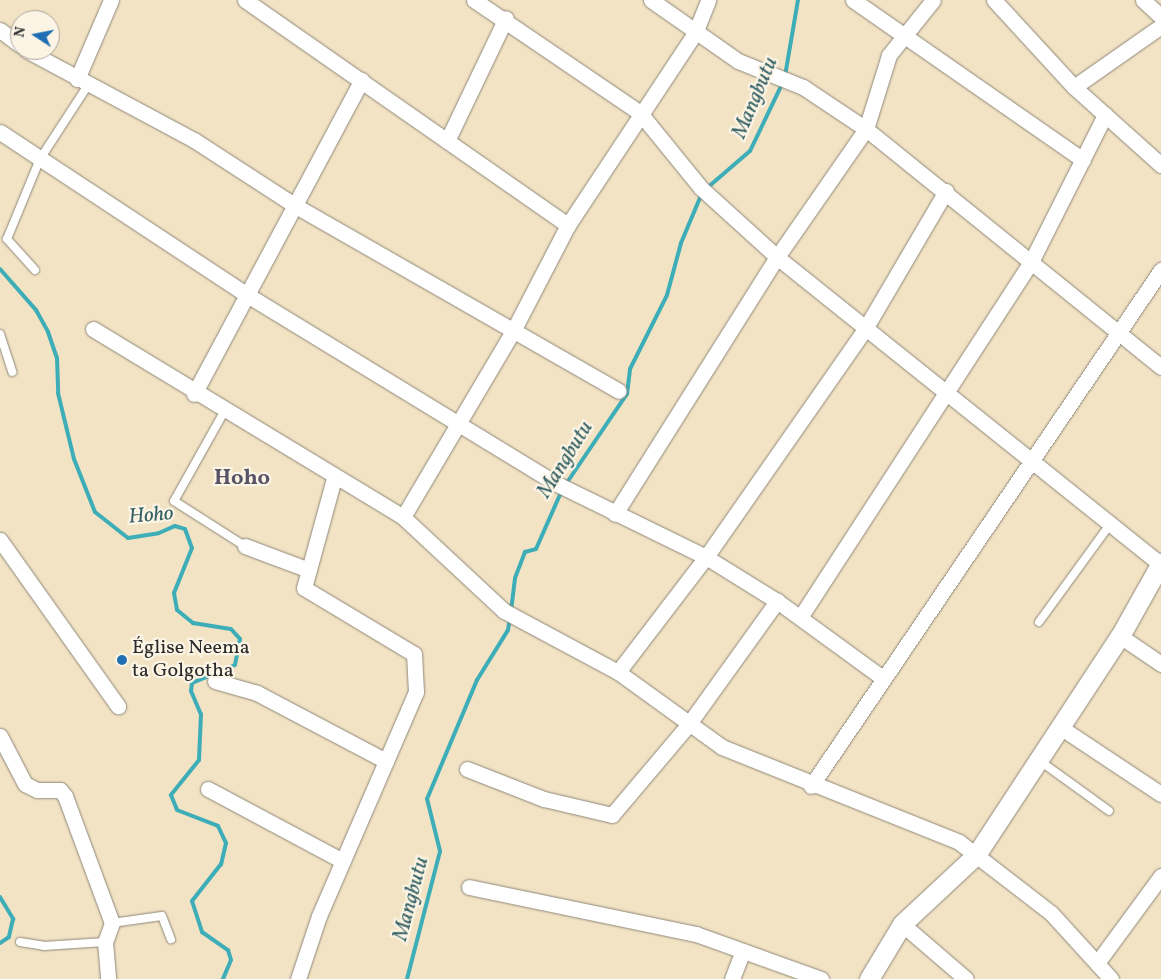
<!DOCTYPE html>
<meta charset="utf-8">
<style>
body{margin:0}
#map{position:relative;width:1161px;height:979px;overflow:hidden;background:#f2e3c5;font-family:Vollkorn,serif}
div>[style]{position:absolute}
.stream>*{height:4px;margin:-2px;padding:0 2px;transform-origin:2px;border-radius:2px;background:#3dadb8}
.roads{filter:drop-shadow(0 0 1px #8e8778) drop-shadow(0 0 1px #8e8778)}
.service>*{height:8px;margin:-4px;padding:0 4px;transform-origin:4px;border-radius:4px;background:#fff}
.minor>*{height:15px;margin:-7.5px;padding:0 7.5px;transform-origin:7.5px;border-radius:7.5px;background:#fff}
.tertiary>*{height:19px;margin:-9.5px;padding:0 9.5px;transform-origin:9.5px;border-radius:9.5px;background:#fff}
.dots>*{width:14px;height:14px;translate:-50% -50%;box-sizing:border-box;border:2px solid #fcf5e5;border-radius:50%}
span{translate:-50% -50%;white-space:nowrap;text-align:center;line-height:1.15;-webkit-text-stroke:4.5px #fcf5e5;paint-order:stroke}
.poi-label{font-size:20px;color:#2b2b2b}
.left{translate:0 -50%;text-align:left}
.water-label{font-size:21px;color:#325f63;font-style:italic}
.quarter-label{font-size:22px;color:#585468;font-weight:700}
.north{position:absolute;left:10px;top:10px;width:50px;height:50px;box-sizing:border-box;background:#fcf5e5;border:1px solid #a8a49b;border-radius:50%;rotate:281deg;font-size:14px;font-weight:700;line-height:20px;text-align:center;color:#2b2b2b}
.north::after{content:'';display:block;margin:auto;width:18px;height:22px;background:#1f6fb2;clip-path:polygon(50% 0,100% 100%,50% 72%,0 100%)}
</style>
<div id="map">
<div class="stream">
<div style="left:785px;top:76px;width:77px;rotate:-80.3deg"></div>
<div style="left:707px;top:188px;width:57px;rotate:-40.7deg"></div>
<div style="left:750px;top:151px;width:76px;rotate:-64.4deg"></div>
<div style="left:0;top:269px;width:55px;rotate:48.7deg"></div>
<div style="left:36px;top:310px;width:25px;rotate:61deg"></div>
<div style="left:48px;top:332px;width:28px;rotate:71deg"></div>
<div style="left:57px;top:358px;width:35px;rotate:88deg"></div>
<div style="left:58px;top:393px;width:68px;rotate:76.4deg"></div>
<div style="left:74px;top:459px;width:57px;rotate:68.4deg"></div>
<div style="left:95px;top:512px;width:42px;rotate:38.2deg"></div>
<div style="left:128px;top:538px;width:31px;rotate:-9deg"></div>
<div style="left:159px;top:533px;width:17px;rotate:-24deg"></div>
<div style="left:175px;top:526px;width:10px;rotate:17deg"></div>
<div style="left:185px;top:529px;width:20px;rotate:70deg"></div>
<div style="left:192px;top:548px;width:48px;rotate:111.8deg"></div>
<div style="left:174px;top:593px;width:17px;rotate:80deg"></div>
<div style="left:177px;top:610px;width:21px;rotate:39deg"></div>
<div style="left:193px;top:623px;width:38px;rotate:9deg"></div>
<div style="left:231px;top:629px;width:13px;rotate:48deg"></div>
<div style="left:240px;top:639px;width:26px;rotate:101deg"></div>
<div style="left:235px;top:665px;width:47px;rotate:157.3deg"></div>
<div style="left:192px;top:683px;width:8px;rotate:97deg"></div>
<div style="left:191px;top:691px;width:25px;rotate:67deg"></div>
<div style="left:201px;top:714px;width:46px;rotate:92.5deg"></div>
<div style="left:199px;top:760px;width:45px;rotate:128.7deg"></div>
<div style="left:171px;top:795px;width:16px;rotate:68deg"></div>
<div style="left:177px;top:810px;width:44px;rotate:21.3deg"></div>
<div style="left:218px;top:826px;width:19px;rotate:65deg"></div>
<div style="left:226px;top:843px;width:22px;rotate:103deg"></div>
<div style="left:221px;top:864px;width:47px;rotate:128.1deg"></div>
<div style="left:192px;top:901px;width:33px;rotate:72deg"></div>
<div style="left:202px;top:932px;width:32px;rotate:35deg"></div>
<div style="left:228px;top:950px;width:10px;rotate:73deg"></div>
<div style="left:231px;top:960px;width:21px;rotate:113deg"></div>
<div style="left:566px;top:484px;width:109px;rotate:-55.9deg"></div>
<div style="left:627px;top:394px;width:25px;rotate:-83deg"></div>
<div style="left:630px;top:369px;width:83px;rotate:-63.4deg"></div>
<div style="left:667px;top:295px;width:54px;rotate:-74.9deg"></div>
<div style="left:681px;top:243px;width:54px;rotate:-67.2deg"></div>
<div style="left:511px;top:611px;width:33px;rotate:-83deg"></div>
<div style="left:515px;top:578px;width:28px;rotate:-69deg"></div>
<div style="left:525px;top:552px;width:11px;rotate:-15deg"></div>
<div style="left:536px;top:549px;width:64px;rotate:-66.2deg"></div>
<div style="left:0;top:897px;width:26px;rotate:59deg"></div>
<div style="left:13px;top:919px;width:18px;rotate:103deg"></div>
<div style="left:9px;top:937px;width:11px;rotate:146deg"></div>
<div style="left:407px;top:979px;width:132px;rotate:-75.5deg"></div>
<div style="left:440px;top:851px;width:54px;rotate:-104deg"></div>
<div style="left:427px;top:799px;width:129px;rotate:-67.2deg"></div>
<div style="left:477px;top:680px;width:59px;rotate:-58.2deg"></div>
<div style="left:508px;top:630px;width:12px;rotate:-81deg"></div>
</div>
<div class="roads">
<div class="service">
<div style="left:35px;top:270px;width:42px;rotate:-132.1deg"></div>
<div style="left:7px;top:239px;width:87px;rotate:-67.6deg"></div>
<div style="left:40px;top:159px;width:88px;rotate:-57deg"></div>
<div style="left:0;top:334px;width:40px;rotate:72deg"></div>
<div style="left:224px;top:412px;width:102px;rotate:119.3deg"></div>
<div style="left:174px;top:501px;width:84px;rotate:32.4deg"></div>
<div style="left:1039px;top:622px;width:122px;rotate:-54deg"></div>
<div style="left:1040px;top:761px;width:85px;rotate:35.9deg"></div>
<div style="left:112px;top:923px;width:50px;rotate:-8deg"></div>
<div style="left:162px;top:916px;width:25px;rotate:69deg"></div>
<div style="left:20px;top:942px;width:24px;rotate:9deg"></div>
<div style="left:44px;top:946px;width:61px;rotate:-3.8deg"></div>
</div>
<div class="minor">
<div style="left:245px;top:0;width:394px;rotate:34.9deg"></div>
<div style="left:474px;top:0;width:201px;rotate:34.2deg"></div>
<div style="left:640px;top:113px;width:97px;rotate:50.9deg"></div>
<div style="left:701px;top:188px;width:103px;rotate:42.2deg"></div>
<div style="left:777px;top:257px;width:491px;rotate:38.7deg"></div>
<div style="left:651px;top:0;width:106px;rotate:35deg"></div>
<div style="left:738px;top:61px;width:70px;rotate:21.8deg"></div>
<div style="left:803px;top:87px;width:76px;rotate:33.7deg"></div>
<div style="left:866px;top:129px;width:379px;rotate:38.9deg"></div>
<div style="left:853px;top:0;width:280px;rotate:34.8deg"></div>
<div style="left:994px;top:0;width:118px;rotate:47.4deg"></div>
<div style="left:1074px;top:87px;width:117px;rotate:41.9deg"></div>
<div style="left:1143px;top:0;width:25px;rotate:43deg"></div>
<div style="left:0;top:30px;width:25px;rotate:37deg"></div>
<div style="left:26px;top:50px;width:191px;rotate:28.2deg"></div>
<div style="left:194px;top:140px;width:119px;rotate:33deg"></div>
<div style="left:294px;top:205px;width:374px;rotate:29.8deg"></div>
<div style="left:77px;top:79px;width:86px;rotate:-66.7deg"></div>
<div style="left:1074px;top:87px;width:106px;rotate:-35deg"></div>
<div style="left:0;top:132px;width:292px;rotate:33.4deg"></div>
<div style="left:244px;top:293px;width:364px;rotate:31.4deg"></div>
<div style="left:555px;top:483px;width:168px;rotate:26.1deg"></div>
<div style="left:706px;top:557px;width:84px;rotate:31.8deg"></div>
<div style="left:777px;top:601px;width:132px;rotate:36.1deg"></div>
<div style="left:447px;top:141px;width:136px;rotate:-64.4deg"></div>
<div style="left:93px;top:329px;width:363px;rotate:31.2deg"></div>
<div style="left:403px;top:517px;width:138px;rotate:42.9deg"></div>
<div style="left:504px;top:611px;width:129px;rotate:28.2deg"></div>
<div style="left:618px;top:672px;width:128px;rotate:35.8deg"></div>
<div style="left:722px;top:747px;width:255px;rotate:21.8deg"></div>
<div style="left:959px;top:842px;width:116px;rotate:37.7deg"></div>
<div style="left:1051px;top:913px;width:89px;rotate:47.7deg"></div>
<div style="left:194px;top:394px;width:356px;rotate:-61.9deg"></div>
<div style="left:615px;top:514px;width:304px;rotate:-57.8deg"></div>
<div style="left:777px;top:257px;width:156px;rotate:-55.2deg"></div>
<div style="left:866px;top:129px;width:77px;rotate:-72.7deg"></div>
<div style="left:889px;top:55px;width:70px;rotate:-51.3deg"></div>
<div style="left:403px;top:517px;width:216px;rotate:-59.4deg"></div>
<div style="left:513px;top:331px;width:119px;rotate:-62.6deg"></div>
<div style="left:568px;top:225px;width:230px;rotate:-56.5deg"></div>
<div style="left:695px;top:33px;width:35px;rotate:-68deg"></div>
<div style="left:0;top:540px;width:204px;rotate:54.6deg"></div>
<div style="left:245px;top:546px;width:68px;rotate:20.6deg"></div>
<div style="left:801px;top:616px;width:422px;rotate:-57deg"></div>
<div style="left:1031px;top:262px;width:165px;rotate:-63.3deg"></div>
<div style="left:1120px;top:636px;width:50px;rotate:34.3deg"></div>
<div style="left:618px;top:672px;width:145px;rotate:-52.6deg"></div>
<div style="left:706px;top:557px;width:278px;rotate:-55.1deg"></div>
<div style="left:865px;top:329px;width:160px;rotate:-59.6deg"></div>
<div style="left:215px;top:681px;width:44px;rotate:15.9deg"></div>
<div style="left:257px;top:693px;width:146px;rotate:27.8deg"></div>
<div style="left:1060px;top:727px;width:121px;rotate:33.6deg"></div>
<div style="left:0;top:736px;width:54px;rotate:62.5deg"></div>
<div style="left:25px;top:784px;width:13px;rotate:27deg"></div>
<div style="left:37px;top:790px;width:23px"></div>
<div style="left:60px;top:790px;width:8px;rotate:50deg"></div>
<div style="left:65px;top:796px;width:135px;rotate:69.7deg"></div>
<div style="left:112px;top:923px;width:20px;rotate:110deg"></div>
<div style="left:105px;top:942px;width:37px;rotate:85deg"></div>
<div style="left:467px;top:769px;width:83px;rotate:21.3deg"></div>
<div style="left:544px;top:799px;width:70px;rotate:13.2deg"></div>
<div style="left:612px;top:815px;width:118px;rotate:-49.8deg"></div>
<div style="left:688px;top:725px;width:153px;rotate:-54.3deg"></div>
<div style="left:811px;top:786px;width:624px;rotate:-55.85deg"></div>
<div style="left:208px;top:789px;width:153px;rotate:28.1deg"></div>
<div style="left:469px;top:887px;width:232px;rotate:11.7deg"></div>
<div style="left:696px;top:934px;width:133px;rotate:19.8deg"></div>
<div style="left:902px;top:924px;width:84px;rotate:40.7deg"></div>
<div style="left:1097px;top:963px;width:108px;rotate:-53.7deg"></div>
<div style="left:298px;top:979px;width:66px;rotate:-71.6deg"></div>
<div style="left:319px;top:916px;width:244px;rotate:-66.6deg"></div>
<div style="left:416px;top:692px;width:38px;rotate:-93deg"></div>
<div style="left:414px;top:654px;width:128px;rotate:-149deg"></div>
<div style="left:304px;top:588px;width:114px;rotate:-74.7deg"></div>
<div style="left:732px;top:979px;width:30px;rotate:-69deg"></div>
</div>
<div class="tertiary">
<div style="left:869px;top:979px;width:64px;rotate:-59deg"></div>
<div style="left:902px;top:924px;width:101px;rotate:-43deg"></div>
<div style="left:976px;top:855px;width:262px;rotate:-56.7deg"></div>
<div style="left:1120px;top:636px;width:84px;rotate:-60.7deg"></div>
</div>
</div>
<div class="dots">
<div style="left:122px;top:660px;background:#1f6fb2"></div>
</div>
<div class="poi-label">
<span class="left" style="left:132px;top:660px">Église Neema<br>ta Golgotha</span>
</div>
<div class="water-label">
<span style="left:756px;top:98px;rotate:-67deg">Mangbutu</span>
<span style="left:566px;top:460px;rotate:-58deg">Mangbutu</span>
<span style="left:151px;top:516px;rotate:-5deg">Hoho</span>
<span style="left:412px;top:899px;rotate:-75deg">Mangbutu</span>
</div>
<div class="quarter-label">
<span style="left:242px;top:479px">Hoho</span>
</div>
<div class="north">N</div>
</div>
